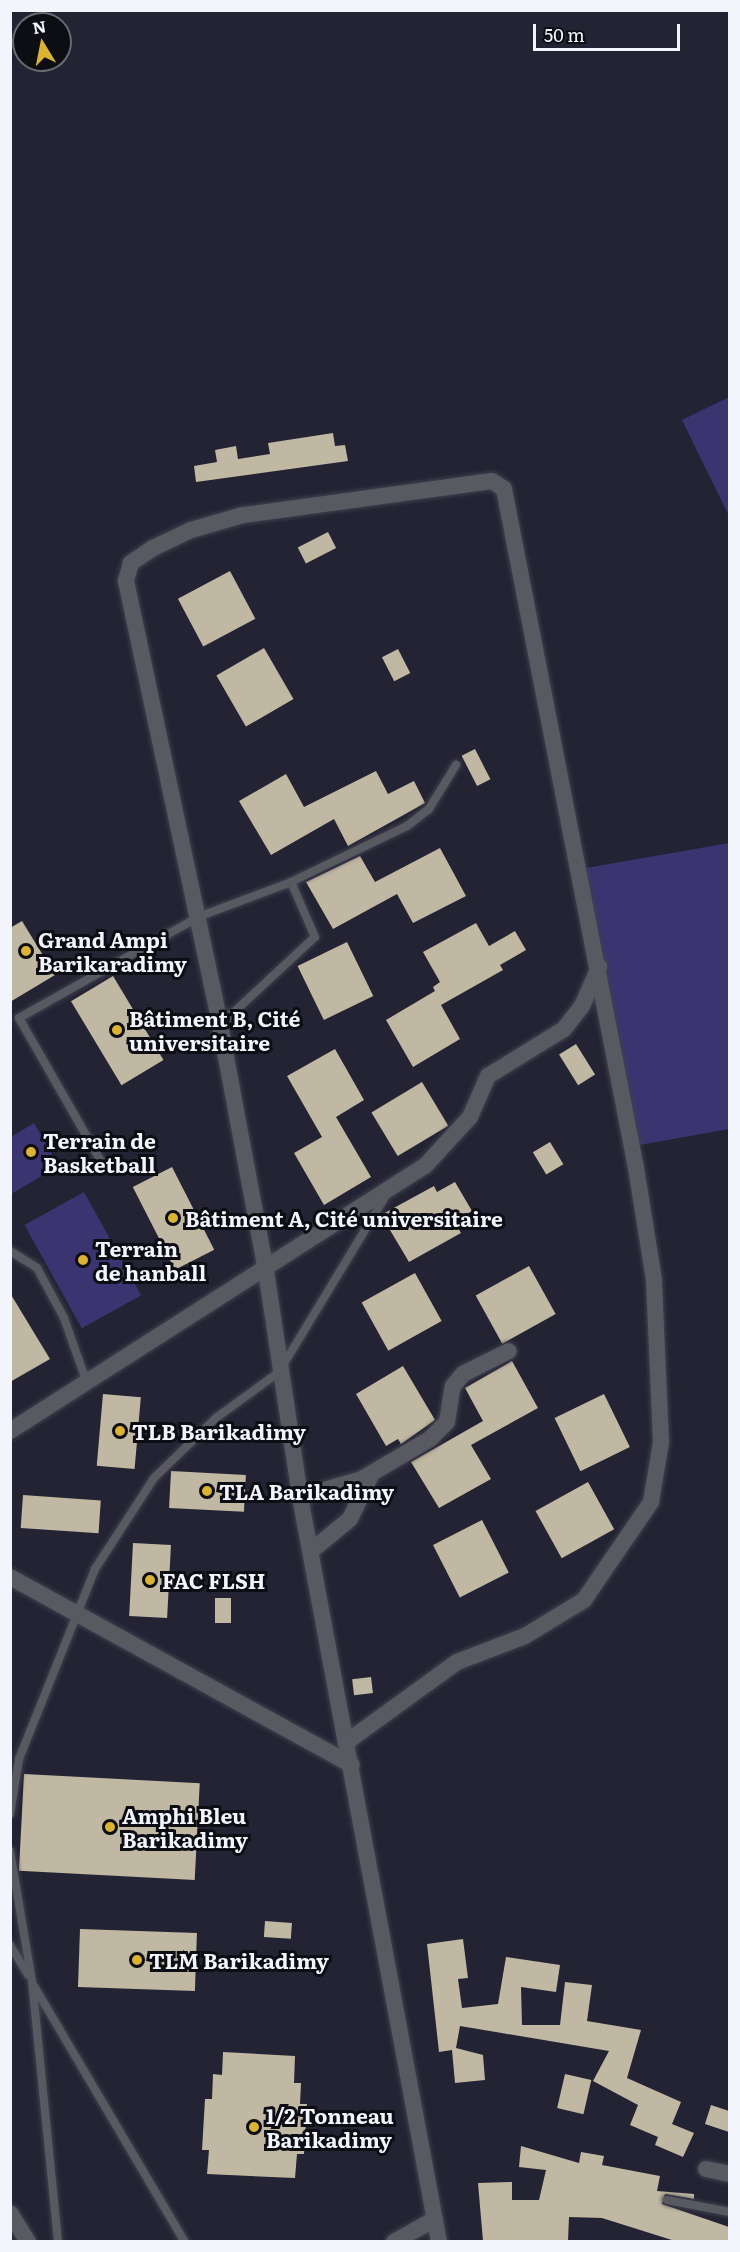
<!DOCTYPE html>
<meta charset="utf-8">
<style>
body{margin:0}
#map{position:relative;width:740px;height:2252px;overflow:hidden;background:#232333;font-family:Literata,serif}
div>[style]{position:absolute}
.green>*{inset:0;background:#3b3470;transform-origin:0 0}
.building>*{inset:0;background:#c0b8a2;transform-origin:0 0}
.roads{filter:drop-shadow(0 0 2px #40404f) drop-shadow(0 0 2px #40404f)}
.lane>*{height:8px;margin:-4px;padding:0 4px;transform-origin:4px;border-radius:4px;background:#595962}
.street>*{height:16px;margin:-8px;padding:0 8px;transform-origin:8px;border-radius:8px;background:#595962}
.dots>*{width:16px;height:16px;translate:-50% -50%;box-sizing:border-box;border:3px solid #0d0d14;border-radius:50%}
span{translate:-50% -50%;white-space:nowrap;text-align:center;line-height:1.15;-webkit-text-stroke:6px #0d0d14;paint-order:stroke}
.poi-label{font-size:21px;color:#f4f4fd;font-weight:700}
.left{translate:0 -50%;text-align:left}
.frame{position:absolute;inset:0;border:12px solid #f4f4fd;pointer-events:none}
.north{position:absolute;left:12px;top:12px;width:60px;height:60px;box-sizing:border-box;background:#0d0d14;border:2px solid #696971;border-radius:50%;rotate:350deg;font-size:16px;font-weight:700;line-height:24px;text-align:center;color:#f4f4fd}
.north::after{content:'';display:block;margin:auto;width:21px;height:27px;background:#dab333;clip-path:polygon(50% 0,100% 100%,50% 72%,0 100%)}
.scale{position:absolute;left:533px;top:24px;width:147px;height:27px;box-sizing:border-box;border:3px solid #f4f4fd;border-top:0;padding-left:8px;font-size:18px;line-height:21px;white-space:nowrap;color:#f4f4fd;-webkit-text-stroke:4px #0d0d14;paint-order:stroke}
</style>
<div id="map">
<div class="green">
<div style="clip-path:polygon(729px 397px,729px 516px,682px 420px)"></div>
<div style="clip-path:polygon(729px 843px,729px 1129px,634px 1146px,586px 868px)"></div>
<div style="clip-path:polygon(34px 1123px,59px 1166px,11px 1194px,11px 1137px)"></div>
<div style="left:84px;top:1192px;width:118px;height:68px;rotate:61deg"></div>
</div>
<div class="building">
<div style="clip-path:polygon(333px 433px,335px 446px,345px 445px,348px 461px,196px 482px,194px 466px,217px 462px,215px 450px,236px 446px,238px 459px,270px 454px,268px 443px)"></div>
<div style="left:328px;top:532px;width:18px;height:34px;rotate:63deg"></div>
<div style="left:230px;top:571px;width:54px;height:59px;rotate:62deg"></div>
<div style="left:264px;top:648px;width:59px;height:55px;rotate:60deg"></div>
<div style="left:398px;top:649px;width:27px;height:18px;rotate:63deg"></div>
<div style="left:475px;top:749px;width:34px;height:15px;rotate:63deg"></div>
<div style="clip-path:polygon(376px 771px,388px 794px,414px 781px,425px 803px,348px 846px,334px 819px,271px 855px,239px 801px,286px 774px,304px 807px)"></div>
<div style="clip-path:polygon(440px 848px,466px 896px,413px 923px,397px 894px,333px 929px,306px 882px,360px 856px,375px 882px)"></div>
<div style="clip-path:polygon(22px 921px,55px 975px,10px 1002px,10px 928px)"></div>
<div style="clip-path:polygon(476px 923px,489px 946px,515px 931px,526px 950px,500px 965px,503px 970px,441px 1005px,460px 1039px,413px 1067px,386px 1020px,435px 991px,433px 987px,440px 982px,423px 952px)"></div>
<div style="left:347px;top:942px;width:60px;height:55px;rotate:64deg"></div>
<div style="left:113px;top:976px;width:98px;height:49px;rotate:59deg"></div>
<div style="left:576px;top:1044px;width:36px;height:20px;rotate:58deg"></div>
<div style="clip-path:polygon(335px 1049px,364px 1100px,336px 1117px,371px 1177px,324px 1205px,294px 1153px,322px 1137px,287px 1076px)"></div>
<div style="left:422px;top:1082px;width:51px;height:59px;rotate:59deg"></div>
<div style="left:550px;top:1142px;width:26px;height:20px;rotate:59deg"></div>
<div style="left:172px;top:1167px;width:93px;height:44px;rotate:63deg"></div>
<div style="clip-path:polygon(455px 1182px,472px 1211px,454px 1221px,461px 1233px,409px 1262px,381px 1215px,434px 1186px,437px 1192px)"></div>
<div style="left:529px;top:1266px;width:55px;height:61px;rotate:61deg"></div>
<div style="left:415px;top:1273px;width:55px;height:61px;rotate:61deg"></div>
<div style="clip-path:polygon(10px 1293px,50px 1359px,10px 1382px)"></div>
<div style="clip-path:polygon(512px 1361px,538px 1408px,471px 1445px,491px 1479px,439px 1508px,411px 1462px,483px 1421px,465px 1388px)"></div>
<div style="clip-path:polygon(403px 1366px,435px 1420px,401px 1444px,398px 1439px,386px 1446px,356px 1394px)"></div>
<div style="left:103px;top:1394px;width:38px;height:72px;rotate:5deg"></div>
<div style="left:604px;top:1394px;width:59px;height:55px;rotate:64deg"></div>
<div style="left:171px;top:1471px;width:75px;height:37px;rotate:3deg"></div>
<div style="left:588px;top:1482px;width:54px;height:60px;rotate:61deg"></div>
<div style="left:23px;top:1495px;width:78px;height:33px;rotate:4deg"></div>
<div style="left:482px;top:1520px;width:59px;height:55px;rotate:63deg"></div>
<div style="left:133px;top:1543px;width:38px;height:73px;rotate:3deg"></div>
<div style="left:215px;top:1598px;width:16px;height:25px"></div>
<div style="left:371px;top:1677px;width:16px;height:19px;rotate:83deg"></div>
<div style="left:24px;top:1774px;width:176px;height:97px;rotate:3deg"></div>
<div style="left:265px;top:1921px;width:27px;height:16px;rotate:4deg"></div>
<div style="left:80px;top:1929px;width:117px;height:58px;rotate:2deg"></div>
<div style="clip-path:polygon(463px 1939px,468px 1978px,458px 1979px,462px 2008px,498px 2004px,506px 1957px,560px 1965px,556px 1992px,521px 1987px,522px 2025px,560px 2025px,565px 1982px,592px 1985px,587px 2021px,641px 2030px,627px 2078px,681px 2102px,672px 2124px,694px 2133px,683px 2157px,655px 2145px,658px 2137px,630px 2125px,638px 2105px,593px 2081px,609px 2051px,460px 2026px,456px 2048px,483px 2055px,485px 2080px,455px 2083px,452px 2050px,439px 2052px,427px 1944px)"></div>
<div style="clip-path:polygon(223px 2052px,295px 2056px,294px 2083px,301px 2083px,300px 2104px,307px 2104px,304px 2154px,297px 2154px,295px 2178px,207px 2174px,209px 2150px,202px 2150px,205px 2099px,212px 2099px,213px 2074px,222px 2075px)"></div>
<div style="left:565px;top:2074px;width:27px;height:35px;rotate:13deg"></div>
<div style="clip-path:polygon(711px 2105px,729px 2111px,729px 2132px,705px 2124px)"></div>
<div style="clip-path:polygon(521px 2146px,579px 2163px,581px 2152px,604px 2156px,602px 2165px,660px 2176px,657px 2191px,694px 2194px,694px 2199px,665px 2194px,662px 2204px,729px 2227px,729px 2241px,675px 2241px,602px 2218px,569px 2217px,568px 2241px,483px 2241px,478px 2183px,512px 2182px,512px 2200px,539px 2200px,546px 2170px,519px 2167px)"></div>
</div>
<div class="roads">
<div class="lane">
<div style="left:221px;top:1024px;width:128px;rotate:-42.8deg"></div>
<div style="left:315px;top:937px;width:60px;rotate:-113.6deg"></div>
<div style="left:102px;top:1163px;width:167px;rotate:-119.8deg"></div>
<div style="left:19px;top:1018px;width:206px;rotate:-29.4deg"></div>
<div style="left:198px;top:917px;width:99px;rotate:-20.6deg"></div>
<div style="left:291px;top:882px;width:129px;rotate:-25.8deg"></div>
<div style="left:407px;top:826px;width:28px;rotate:-38deg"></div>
<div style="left:429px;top:809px;width:52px;rotate:-58.5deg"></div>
<div style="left:10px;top:1251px;width:32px;rotate:32deg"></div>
<div style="left:37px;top:1268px;width:57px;rotate:61.6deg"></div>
<div style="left:64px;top:1318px;width:69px;rotate:70.5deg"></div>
<div style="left:10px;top:1814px;width:56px;rotate:-80.7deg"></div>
<div style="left:19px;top:1759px;width:205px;rotate:-68.2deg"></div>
<div style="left:95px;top:1569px;width:108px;rotate:-57deg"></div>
<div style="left:154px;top:1478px;width:86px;rotate:-44.1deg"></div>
<div style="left:216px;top:1418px;width:78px;rotate:-36.1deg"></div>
<div style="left:279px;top:1372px;width:207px;rotate:-58.8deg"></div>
<div style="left:10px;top:1851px;width:132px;rotate:80.4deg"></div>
<div style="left:32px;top:1981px;width:262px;rotate:84.3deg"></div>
<div style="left:10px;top:1945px;width:35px;rotate:59deg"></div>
<div style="left:34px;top:1986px;width:297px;rotate:59.5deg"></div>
<div style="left:667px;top:2200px;width:64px;rotate:10.8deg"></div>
</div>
<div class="street">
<div style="left:10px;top:1431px;width:492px;rotate:-32.6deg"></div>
<div style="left:425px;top:1166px;width:67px;rotate:-47.4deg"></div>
<div style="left:470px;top:1117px;width:45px;rotate:-66.3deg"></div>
<div style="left:488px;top:1076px;width:89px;rotate:-31.7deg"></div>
<div style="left:564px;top:1029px;width:29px;rotate:-52deg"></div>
<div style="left:582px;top:1006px;width:43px;rotate:-66.4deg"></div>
<div style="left:300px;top:1497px;width:65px;rotate:-16.2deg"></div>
<div style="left:362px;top:1479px;width:79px;rotate:-30.5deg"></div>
<div style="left:430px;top:1439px;width:24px;rotate:-45deg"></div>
<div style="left:447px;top:1422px;width:36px;rotate:-81deg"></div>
<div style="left:453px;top:1386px;width:16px;rotate:-50deg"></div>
<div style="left:463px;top:1374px;width:51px;rotate:-26.6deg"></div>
<div style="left:311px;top:1551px;width:50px;rotate:-39.4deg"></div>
<div style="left:350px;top:1519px;width:49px;rotate:-64.5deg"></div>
<div style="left:10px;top:1577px;width:390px;rotate:28.8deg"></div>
<div style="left:348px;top:1741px;width:135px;rotate:-35.9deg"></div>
<div style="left:457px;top:1662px;width:73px;rotate:-20.9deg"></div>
<div style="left:525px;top:1636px;width:69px;rotate:-31.4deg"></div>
<div style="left:584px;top:1600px;width:119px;rotate:-55.6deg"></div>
<div style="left:651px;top:1502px;width:61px;rotate:-80.5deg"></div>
<div style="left:661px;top:1442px;width:162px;rotate:-92.5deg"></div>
<div style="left:654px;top:1280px;width:113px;rotate:-99.1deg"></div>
<div style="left:636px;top:1168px;width:692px;rotate:-101deg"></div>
<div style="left:504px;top:489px;width:14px;rotate:-146deg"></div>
<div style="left:492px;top:481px;width:251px;rotate:172.2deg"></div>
<div style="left:243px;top:515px;width:54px;rotate:163.9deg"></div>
<div style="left:191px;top:530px;width:42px;rotate:154.7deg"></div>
<div style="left:153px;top:548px;width:27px;rotate:146deg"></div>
<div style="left:131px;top:563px;width:19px;rotate:106deg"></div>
<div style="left:126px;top:581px;width:454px;rotate:78deg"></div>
<div style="left:220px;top:1025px;width:250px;rotate:79.4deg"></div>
<div style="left:266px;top:1271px;width:229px;rotate:81.4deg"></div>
<div style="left:300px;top:1497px;width:758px;rotate:79.43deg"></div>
<div style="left:706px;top:2169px;width:25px;rotate:12deg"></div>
<div style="left:10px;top:2213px;width:34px;rotate:58deg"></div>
<div style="left:394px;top:2242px;width:47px;rotate:-29.3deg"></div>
</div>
</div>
<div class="dots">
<div style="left:26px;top:951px;background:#dab333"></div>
<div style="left:117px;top:1030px;background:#dab333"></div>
<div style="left:31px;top:1152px;background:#dab333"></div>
<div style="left:173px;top:1218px;background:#dab333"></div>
<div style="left:83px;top:1260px;background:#dab333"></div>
<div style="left:120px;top:1431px;background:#dab333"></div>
<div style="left:207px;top:1491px;background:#dab333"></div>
<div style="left:150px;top:1580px;background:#dab333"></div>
<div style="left:110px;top:1827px;background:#dab333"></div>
<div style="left:137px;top:1960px;background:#dab333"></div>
<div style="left:254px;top:2127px;background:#dab333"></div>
</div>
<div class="poi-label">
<span class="left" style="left:38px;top:951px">Grand Ampi<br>Barikaradimy</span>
<span class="left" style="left:129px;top:1030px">Bâtiment B, Cité<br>universitaire</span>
<span class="left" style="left:43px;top:1152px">Terrain de<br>Basketball</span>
<span class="left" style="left:185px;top:1218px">Bâtiment A, Cité universitaire</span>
<span class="left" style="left:95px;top:1260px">Terrain<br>de hanball</span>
<span class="left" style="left:132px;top:1431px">TLB Barikadimy</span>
<span class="left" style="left:219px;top:1491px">TLA Barikadimy</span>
<span class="left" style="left:162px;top:1580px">FAC FLSH</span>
<span class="left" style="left:122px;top:1827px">Amphi Bleu<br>Barikadimy</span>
<span class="left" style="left:149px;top:1960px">TLM Barikadimy</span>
<span class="left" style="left:266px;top:2127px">1/2 Tonneau<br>Barikadimy</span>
</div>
<div class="frame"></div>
<div class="north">N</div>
<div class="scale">50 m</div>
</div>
